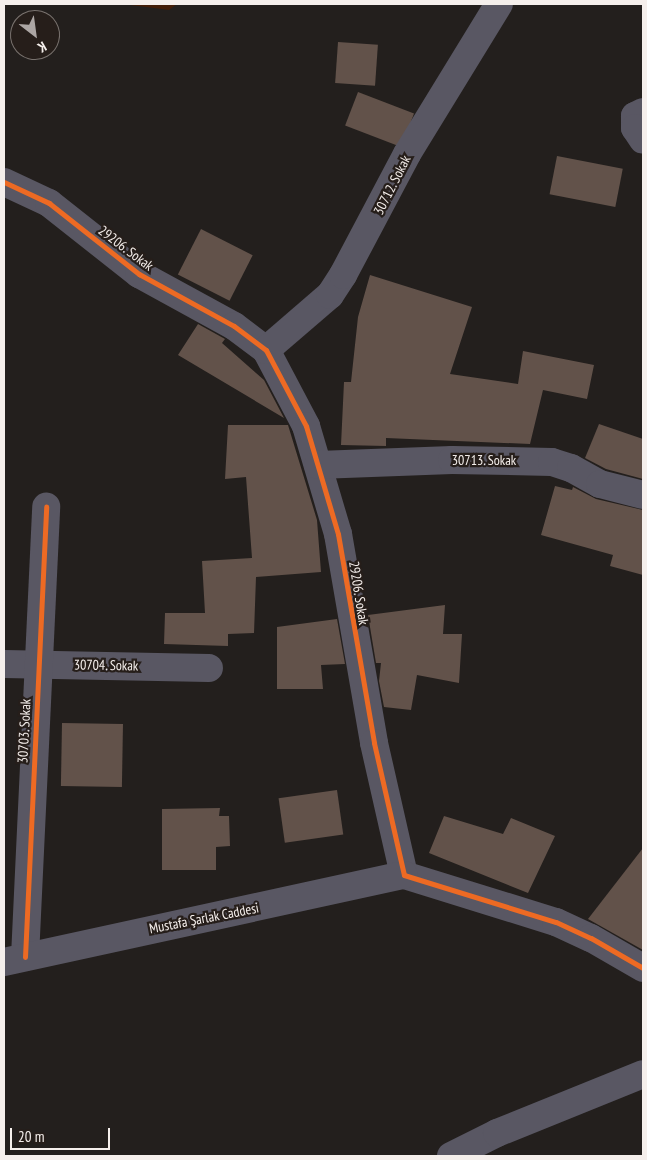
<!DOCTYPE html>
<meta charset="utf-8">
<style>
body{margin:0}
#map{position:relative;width:647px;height:1160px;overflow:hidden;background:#231f1d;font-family:"PT Sans Narrow",sans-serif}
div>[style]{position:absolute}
.green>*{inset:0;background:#431d07}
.building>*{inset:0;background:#62524a;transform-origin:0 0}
.minor>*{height:28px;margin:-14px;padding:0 14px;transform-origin:14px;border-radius:14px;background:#595763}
.cycleway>*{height:5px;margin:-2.5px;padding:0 2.5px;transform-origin:2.5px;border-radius:2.5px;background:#ed6a23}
span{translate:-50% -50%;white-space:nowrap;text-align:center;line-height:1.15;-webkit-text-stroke:4.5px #261e1a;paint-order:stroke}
.street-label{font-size:14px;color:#f5efec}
.frame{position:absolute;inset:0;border:5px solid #f5efec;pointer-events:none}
.north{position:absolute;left:10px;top:10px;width:50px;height:50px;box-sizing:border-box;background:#261e1a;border:1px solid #79726e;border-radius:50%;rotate:150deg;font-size:14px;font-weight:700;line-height:20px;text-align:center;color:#f5efec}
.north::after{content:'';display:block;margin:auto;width:18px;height:22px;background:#aca6a4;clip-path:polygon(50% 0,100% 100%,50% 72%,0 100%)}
.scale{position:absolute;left:10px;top:1128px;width:100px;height:22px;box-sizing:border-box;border:2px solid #f5efec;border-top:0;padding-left:6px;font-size:15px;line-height:18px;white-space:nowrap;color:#f5efec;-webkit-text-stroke:4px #261e1a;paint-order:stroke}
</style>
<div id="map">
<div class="green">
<div style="clip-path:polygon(123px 4px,177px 4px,169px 10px)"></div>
</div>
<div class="building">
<div style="left:338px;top:42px;width:40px;height:41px;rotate:4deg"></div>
<div style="left:358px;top:92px;width:60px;height:36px;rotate:21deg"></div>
<div style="left:557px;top:156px;width:67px;height:39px;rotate:11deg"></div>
<div style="left:201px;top:229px;width:58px;height:51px;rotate:27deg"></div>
<div style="clip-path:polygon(370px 275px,472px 307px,450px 374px,518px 384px,523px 351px,594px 365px,587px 399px,543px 390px,530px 444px,386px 438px,386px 446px,341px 445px,344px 382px,351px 382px,358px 317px)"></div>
<div style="clip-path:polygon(198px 324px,225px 339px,222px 343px,264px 380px,284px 418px,178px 355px)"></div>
<div style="clip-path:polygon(599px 424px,643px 439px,643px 479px,606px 469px,585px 458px)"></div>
<div style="clip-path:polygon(228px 425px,288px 425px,317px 520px,321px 572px,256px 577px,254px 633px,228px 634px,228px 646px,164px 644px,165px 613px,205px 613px,202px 561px,252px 558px,246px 477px,225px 479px)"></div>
<div style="clip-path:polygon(555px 486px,572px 490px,573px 487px,596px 499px,643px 510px,643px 575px,610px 566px,613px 555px,541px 535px)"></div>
<div style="clip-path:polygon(445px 605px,443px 634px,462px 634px,459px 683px,417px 675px,411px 710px,384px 707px,379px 681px,381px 663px,376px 663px,368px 615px)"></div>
<div style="clip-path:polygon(337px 619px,345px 664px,321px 665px,323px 689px,277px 689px,277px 627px)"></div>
<div style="left:62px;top:723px;width:61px;height:63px;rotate:1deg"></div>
<div style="left:337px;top:790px;width:45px;height:59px;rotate:82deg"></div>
<div style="clip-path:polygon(220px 808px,219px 816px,229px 816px,230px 846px,216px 847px,216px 870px,162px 870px,162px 809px)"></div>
<div style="clip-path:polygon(444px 816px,503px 834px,511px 818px,555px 836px,528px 893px,429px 853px)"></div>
<div style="clip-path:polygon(643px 848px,643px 950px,588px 919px)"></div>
</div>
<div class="minor">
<div style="left:643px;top:112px;width:9px;rotate:153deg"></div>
<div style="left:635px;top:116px;width:12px;rotate:90deg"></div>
<div style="left:635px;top:128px;width:14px;rotate:56deg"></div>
<div style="left:4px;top:182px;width:50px;rotate:25deg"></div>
<div style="left:49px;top:203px;width:115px;rotate:38.3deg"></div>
<div style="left:139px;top:274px;width:108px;rotate:28.7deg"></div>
<div style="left:234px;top:326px;width:40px;rotate:37deg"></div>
<div style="left:266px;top:350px;width:86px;rotate:62.2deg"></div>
<div style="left:306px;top:426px;width:113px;rotate:73.5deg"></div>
<div style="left:338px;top:534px;width:212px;rotate:80.2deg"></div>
<div style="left:374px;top:743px;width:135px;rotate:77.2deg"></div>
<div style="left:404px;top:875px;width:159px;rotate:17.2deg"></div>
<div style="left:556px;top:922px;width:38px;rotate:25deg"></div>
<div style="left:591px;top:938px;width:60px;rotate:30deg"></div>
<div style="left:266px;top:350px;width:84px;rotate:-40.7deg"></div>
<div style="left:330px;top:295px;width:24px;rotate:-57deg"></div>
<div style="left:343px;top:275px;width:137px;rotate:-62.1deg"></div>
<div style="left:407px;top:154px;width:176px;rotate:-58.5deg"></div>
<div style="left:318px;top:465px;width:134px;rotate:-2.1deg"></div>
<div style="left:452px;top:460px;width:100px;rotate:1.1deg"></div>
<div style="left:552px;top:462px;width:20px;rotate:18deg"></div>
<div style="left:571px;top:468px;width:33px;rotate:29deg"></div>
<div style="left:600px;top:484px;width:44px;rotate:14.3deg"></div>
<div style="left:4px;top:664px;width:205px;rotate:1.1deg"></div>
<div style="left:25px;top:957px;width:451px;rotate:-87.3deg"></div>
<div style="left:4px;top:962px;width:409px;rotate:-12.3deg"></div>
<div style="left:451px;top:1156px;width:51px;rotate:-26.6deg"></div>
<div style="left:497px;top:1133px;width:157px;rotate:-22deg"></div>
</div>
<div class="cycleway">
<div style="left:4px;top:182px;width:50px;rotate:25deg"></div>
<div style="left:49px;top:203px;width:115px;rotate:38.3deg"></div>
<div style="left:139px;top:274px;width:108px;rotate:28.7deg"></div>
<div style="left:234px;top:326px;width:40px;rotate:37deg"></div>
<div style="left:266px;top:350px;width:86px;rotate:62.2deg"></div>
<div style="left:306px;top:426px;width:113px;rotate:73.5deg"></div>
<div style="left:338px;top:534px;width:212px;rotate:80.2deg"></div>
<div style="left:374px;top:743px;width:135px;rotate:77.2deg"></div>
<div style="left:404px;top:875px;width:159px;rotate:17.2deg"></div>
<div style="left:556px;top:922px;width:38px;rotate:25deg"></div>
<div style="left:591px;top:938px;width:60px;rotate:30deg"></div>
<div style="left:25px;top:957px;width:451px;rotate:-87.3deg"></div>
</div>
<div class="street-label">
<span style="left:392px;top:185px;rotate:-63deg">30712. Sokak</span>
<span style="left:126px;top:248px;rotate:37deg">29206. Sokak</span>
<span style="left:484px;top:460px">30713. Sokak</span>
<span style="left:359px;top:593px;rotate:81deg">29206. Sokak</span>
<span style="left:106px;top:665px;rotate:1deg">30704. Sokak</span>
<span style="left:24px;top:731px;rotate:-87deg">30703. Sokak</span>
<span style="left:204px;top:918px;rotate:-11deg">Mustafa Şarlak Caddesi</span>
</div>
<div class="frame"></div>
<div class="north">K</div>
<div class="scale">20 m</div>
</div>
